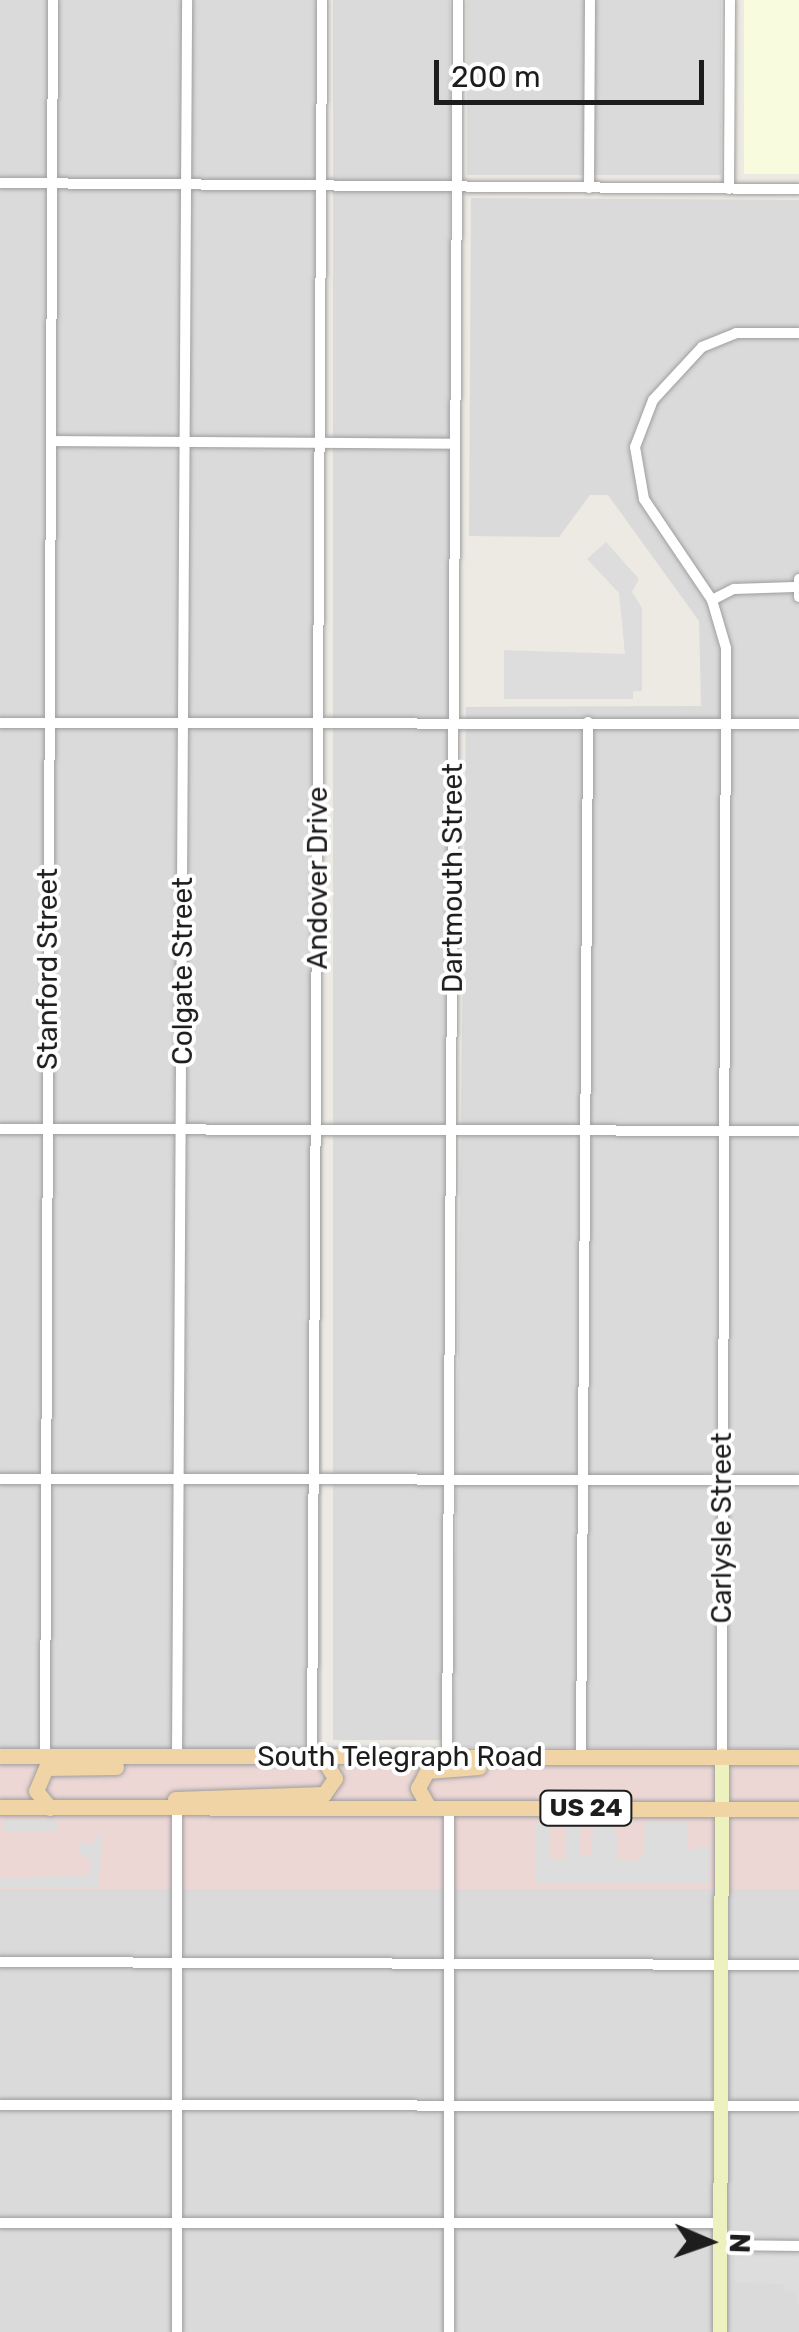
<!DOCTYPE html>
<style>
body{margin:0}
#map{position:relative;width:799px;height:2332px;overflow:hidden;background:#edeae4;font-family:Rubik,sans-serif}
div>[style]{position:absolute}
.residential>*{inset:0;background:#dbdada;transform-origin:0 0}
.commercial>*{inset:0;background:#ecd7d5;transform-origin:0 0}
.education>*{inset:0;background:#f9fbdf;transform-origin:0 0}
.parking>*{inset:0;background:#ddd;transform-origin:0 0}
.roads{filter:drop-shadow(0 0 2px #9e9e9e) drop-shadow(0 0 2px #9e9e9e)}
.street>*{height:10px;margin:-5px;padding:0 5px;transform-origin:5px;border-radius:5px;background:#fff}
.secondary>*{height:14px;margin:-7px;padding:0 7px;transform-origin:7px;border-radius:7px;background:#ecf1bd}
.primary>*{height:15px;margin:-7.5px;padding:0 7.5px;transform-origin:7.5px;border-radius:7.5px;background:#f0d4a5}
span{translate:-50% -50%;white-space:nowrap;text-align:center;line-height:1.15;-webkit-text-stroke:8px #fff;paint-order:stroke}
.shield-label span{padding:2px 8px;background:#fff;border:2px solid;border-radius:8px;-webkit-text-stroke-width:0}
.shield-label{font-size:25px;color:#1d1d1d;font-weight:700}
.street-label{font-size:28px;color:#1d1d1d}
.north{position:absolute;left:659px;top:2192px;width:100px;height:100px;-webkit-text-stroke:8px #fff;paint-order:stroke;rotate:92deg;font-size:28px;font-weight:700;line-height:40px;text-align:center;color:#1d1d1d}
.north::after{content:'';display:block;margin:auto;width:35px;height:45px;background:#1d1d1d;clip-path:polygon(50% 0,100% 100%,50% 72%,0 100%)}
.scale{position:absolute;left:434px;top:60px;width:270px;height:45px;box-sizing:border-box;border:5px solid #1d1d1d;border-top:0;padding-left:12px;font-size:30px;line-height:35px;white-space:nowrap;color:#1d1d1d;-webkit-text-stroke:8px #fff;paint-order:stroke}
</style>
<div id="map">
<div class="residential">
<div style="left:0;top:0;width:322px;height:1754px"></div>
<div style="left:333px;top:0;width:117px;height:1740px"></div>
<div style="left:467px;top:0;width:254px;height:175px"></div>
<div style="clip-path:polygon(471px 198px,799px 200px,799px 1749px,453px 1747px,466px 707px,701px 706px,699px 621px,608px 495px,590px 495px,559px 537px,469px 536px)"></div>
<div style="left:0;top:1889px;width:799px;height:443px"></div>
</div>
<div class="commercial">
<div style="left:0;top:1755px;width:799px;height:134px"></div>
</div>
<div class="education">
<div style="left:744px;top:0;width:55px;height:174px"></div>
</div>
<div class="parking">
<div style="clip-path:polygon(606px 542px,639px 579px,632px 592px,642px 608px,642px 691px,633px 691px,633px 699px,504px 699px,504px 650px,625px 654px,619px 593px,587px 559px)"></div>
<div style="left:4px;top:1820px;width:54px;height:12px"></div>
<div style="clip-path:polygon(645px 1821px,688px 1822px,687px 1850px,709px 1846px,709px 1884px,535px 1884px,535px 1822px,549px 1822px,549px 1860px,565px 1860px,565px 1822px,580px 1822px,580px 1855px,592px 1856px,593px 1822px,608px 1822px,617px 1835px,617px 1860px,634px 1861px,644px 1855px)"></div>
<div style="clip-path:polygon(103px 1830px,98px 1887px,0 1888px,0 1878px,88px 1875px,91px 1860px,80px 1854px,79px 1841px,91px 1845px)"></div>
<div style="clip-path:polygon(735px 2255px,799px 2256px,799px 2308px,795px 2292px,784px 2291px,783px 2284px,735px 2283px)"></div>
</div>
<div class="roads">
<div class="street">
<div style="left:0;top:183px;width:799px;rotate:0.43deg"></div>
<div style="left:589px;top:188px;width:188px;rotate:-89.7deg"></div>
<div style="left:729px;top:189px;width:189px;rotate:-89.7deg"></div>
<div style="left:51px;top:441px;width:404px;rotate:0.4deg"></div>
<div style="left:799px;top:579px;width:18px;rotate:90deg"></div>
<div style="left:712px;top:600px;width:25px;rotate:-27deg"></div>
<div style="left:734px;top:589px;width:60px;rotate:-1.9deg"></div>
<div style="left:0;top:723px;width:799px;rotate:0.07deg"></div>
<div style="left:0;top:1129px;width:799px;rotate:0.14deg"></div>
<div style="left:0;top:1479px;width:799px;rotate:0.07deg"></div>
<div style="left:45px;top:1755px;width:1755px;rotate:-89.74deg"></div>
<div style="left:722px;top:1755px;width:1107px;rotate:-89.79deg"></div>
<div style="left:726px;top:648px;width:50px;rotate:-106.3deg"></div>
<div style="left:712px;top:600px;width:122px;rotate:-124deg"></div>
<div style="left:644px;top:499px;width:53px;rotate:-99.8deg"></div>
<div style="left:635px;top:447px;width:50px;rotate:-69deg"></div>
<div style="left:653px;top:400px;width:72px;rotate:-47.2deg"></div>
<div style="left:702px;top:347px;width:37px;rotate:-22deg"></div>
<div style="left:736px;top:333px;width:63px"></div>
<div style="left:447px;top:1756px;width:1756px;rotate:-89.64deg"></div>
<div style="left:177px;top:1757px;width:1757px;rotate:-89.67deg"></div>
<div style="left:312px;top:1757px;width:1757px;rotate:-89.67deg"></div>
<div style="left:581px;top:1757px;width:1035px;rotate:-89.61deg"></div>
<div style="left:177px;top:1807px;width:525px;rotate:90deg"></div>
<div style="left:0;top:1962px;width:799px;rotate:0.22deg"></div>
<div style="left:0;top:2105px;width:799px;rotate:0.07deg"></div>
<div style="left:0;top:2223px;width:721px"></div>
<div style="left:721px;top:2245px;width:78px;rotate:0.7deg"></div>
<div style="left:449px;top:2332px;width:524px;rotate:-90deg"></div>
</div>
<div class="secondary">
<div style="left:720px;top:2332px;width:577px;rotate:-89.8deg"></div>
</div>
<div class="primary">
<div style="left:0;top:1756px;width:799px;rotate:0.07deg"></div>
<div style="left:175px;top:1799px;width:149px;rotate:-1.9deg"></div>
<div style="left:324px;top:1794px;width:19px;rotate:-55deg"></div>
<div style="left:335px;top:1778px;width:25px;rotate:-122deg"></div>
<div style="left:0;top:1807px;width:799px;rotate:0.14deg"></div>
<div style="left:50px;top:1808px;width:22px;rotate:-129deg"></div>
<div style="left:36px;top:1791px;width:25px;rotate:-67deg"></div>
<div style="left:46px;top:1768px;width:70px;rotate:-0.8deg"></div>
<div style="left:429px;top:1808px;width:23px;rotate:-119deg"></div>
<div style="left:418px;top:1788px;width:19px;rotate:-62deg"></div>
<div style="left:427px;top:1771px;width:52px;rotate:-4.4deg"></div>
</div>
</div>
<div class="shield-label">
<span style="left:586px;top:1808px">US 24</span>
</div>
<div class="street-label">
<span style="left:318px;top:878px;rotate:-90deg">Andover Drive</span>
<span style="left:453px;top:878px;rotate:-90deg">Dartmouth Street</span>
<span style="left:48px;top:969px;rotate:-90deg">Stanford Street</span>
<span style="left:183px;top:971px;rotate:-90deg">Colgate Street</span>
<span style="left:722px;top:1528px;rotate:-90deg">Carlysle Street</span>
<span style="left:400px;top:1757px">South Telegraph Road</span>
</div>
<div class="north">N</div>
<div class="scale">200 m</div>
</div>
